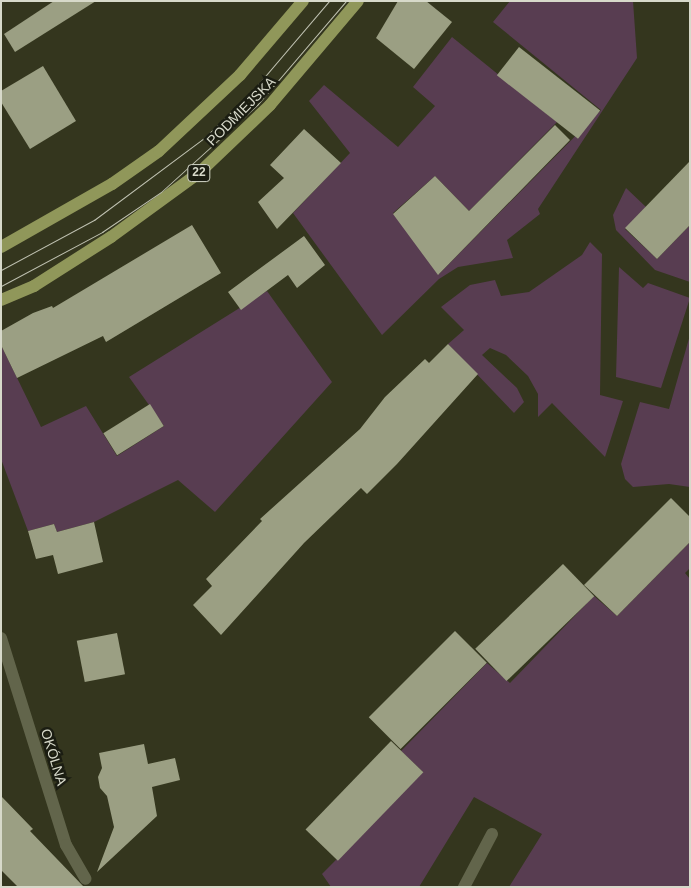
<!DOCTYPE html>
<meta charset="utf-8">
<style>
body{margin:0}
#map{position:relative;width:691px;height:888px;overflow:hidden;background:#34361e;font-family:Helvetica,sans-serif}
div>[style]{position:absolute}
.green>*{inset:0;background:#583d51}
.building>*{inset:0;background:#9b9f83;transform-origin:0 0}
.minor>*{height:12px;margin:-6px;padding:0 6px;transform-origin:6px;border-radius:6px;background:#62654b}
.primary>*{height:12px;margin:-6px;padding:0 6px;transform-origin:6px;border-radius:6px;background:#90975a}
.tram>*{height:1px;margin:-0.5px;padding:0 0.5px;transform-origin:0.5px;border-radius:0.5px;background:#bfc1b1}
span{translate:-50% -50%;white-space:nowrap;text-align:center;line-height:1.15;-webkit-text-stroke:5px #1b1d12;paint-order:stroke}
.shield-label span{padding:1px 4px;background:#1b1d12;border:1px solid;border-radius:4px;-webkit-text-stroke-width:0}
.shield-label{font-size:12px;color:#d7d9ca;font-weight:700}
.street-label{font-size:14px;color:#d7d9ca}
.frame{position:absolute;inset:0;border:2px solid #d7d9ca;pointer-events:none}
</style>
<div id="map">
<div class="green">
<div style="clip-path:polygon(510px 1px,633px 1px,637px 58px,538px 209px,540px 214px,507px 240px,513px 258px,458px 267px,439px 279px,382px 335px,293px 213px,350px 153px,309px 101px,324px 85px,398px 147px,435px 106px,413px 87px,452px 37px,557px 122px,469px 211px,435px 176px,393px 213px,439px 274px,601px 110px,493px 22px)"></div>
<div style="clip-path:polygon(626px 188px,646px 207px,625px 229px,657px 259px,690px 225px,690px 282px,655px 270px,616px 230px,613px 215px)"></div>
<div style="clip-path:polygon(590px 242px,602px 254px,600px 395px,623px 401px,605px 457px,552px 403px,538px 417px,538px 394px,528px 376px,506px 355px,490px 348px,482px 355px,517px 388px,524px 402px,514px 413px,448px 344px,464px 330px,441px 307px,470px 285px,495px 280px,501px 296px,529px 292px,582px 255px)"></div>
<div style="clip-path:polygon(619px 267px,643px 288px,648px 283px,690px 298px,661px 388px,616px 377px)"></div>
<div style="clip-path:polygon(267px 291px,332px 382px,215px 512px,178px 480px,94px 522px,57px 532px,54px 524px,28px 531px,1px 459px,1px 345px,41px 427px,86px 406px,117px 456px,164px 426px,129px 377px)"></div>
<div style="clip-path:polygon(690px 335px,690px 487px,669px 484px,633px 487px,625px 479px,621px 464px,640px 402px,669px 409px)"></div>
<div style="clip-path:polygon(690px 542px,690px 568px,685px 573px,690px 579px,690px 887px,509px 887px,542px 834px,474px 797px,419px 887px,331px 887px,322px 874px,423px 772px,401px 751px,487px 663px,510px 683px,594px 596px,617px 616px)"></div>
</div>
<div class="building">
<div style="clip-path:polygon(54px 1px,96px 1px,15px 52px,4px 34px)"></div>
<div style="clip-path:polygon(398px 1px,426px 1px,452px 22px,414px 69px,376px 38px)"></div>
<div style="left:519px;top:47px;width:103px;height:36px;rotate:38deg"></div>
<div style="clip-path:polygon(43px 66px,76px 121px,30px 149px,1px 102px,1px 91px)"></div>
<div style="clip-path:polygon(555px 125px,570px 140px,438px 275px,393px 214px,435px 176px,469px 211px)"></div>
<div style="clip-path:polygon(304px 129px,341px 163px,277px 229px,258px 202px,284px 178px,270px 165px)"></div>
<div style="clip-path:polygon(690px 161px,690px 225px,657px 259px,625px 228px)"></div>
<div style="clip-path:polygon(192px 225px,221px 273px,106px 342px,103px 336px,17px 378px,1px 345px,1px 331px,33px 313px,52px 306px,53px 308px)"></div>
<div style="clip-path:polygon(304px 236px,325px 265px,297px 288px,288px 275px,241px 310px,228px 292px)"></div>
<div style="clip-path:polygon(448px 344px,478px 374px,397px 464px,367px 494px,361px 488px,304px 543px,221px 635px,193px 605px,212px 586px,206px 579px,262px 521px,260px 519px,360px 429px,385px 397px,425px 359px,429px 363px)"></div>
<div style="left:150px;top:404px;width:26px;height:55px;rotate:58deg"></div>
<div style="clip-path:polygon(671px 498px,690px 517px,690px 542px,617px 616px,584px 585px)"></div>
<div style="clip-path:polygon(94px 522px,103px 562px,58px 574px,53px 555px,36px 559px,28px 531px,54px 524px,57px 532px)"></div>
<div style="left:563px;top:564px;width:45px;height:122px;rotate:46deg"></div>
<div style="left:455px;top:631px;width:45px;height:122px;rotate:45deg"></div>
<div style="left:117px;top:633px;width:42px;height:41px;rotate:79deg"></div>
<div style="left:391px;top:741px;width:45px;height:123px;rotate:44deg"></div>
<div style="clip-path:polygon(144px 744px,148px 764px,175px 758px,180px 780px,152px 787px,157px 816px,97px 872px,114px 827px,107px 796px,100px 788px,98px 777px,102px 768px,99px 753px)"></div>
<div style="clip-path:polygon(1px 796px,33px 829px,30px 831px,84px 887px,18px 887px,1px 870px)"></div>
</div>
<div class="minor">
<div style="left:1px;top:638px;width:217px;rotate:72.6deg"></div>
<div style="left:66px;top:845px;width:39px;rotate:60deg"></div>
<div style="left:464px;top:887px;width:60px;rotate:-62.2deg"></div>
</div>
<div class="primary">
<div style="left:1px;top:247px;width:128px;rotate:-29.6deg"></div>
<div style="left:112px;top:184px;width:57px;rotate:-35.1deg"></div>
<div style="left:159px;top:151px;width:111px;rotate:-43.2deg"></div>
<div style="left:240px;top:75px;width:97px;rotate:-49.6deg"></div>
<div style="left:1px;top:300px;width:36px;rotate:-23deg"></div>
<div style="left:34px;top:286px;width:91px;rotate:-32.5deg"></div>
<div style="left:111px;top:237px;width:110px;rotate:-36.1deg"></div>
<div style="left:200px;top:172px;width:97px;rotate:-43.7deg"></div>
<div style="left:270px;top:105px;width:136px;rotate:-49.8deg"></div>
</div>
<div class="tram">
<div style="left:1px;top:270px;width:106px;rotate:-28.3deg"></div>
<div style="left:94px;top:220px;width:137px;rotate:-36.7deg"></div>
<div style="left:204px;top:138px;width:62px;rotate:-43.7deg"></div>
<div style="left:249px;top:95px;width:123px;rotate:-49.6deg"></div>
<div style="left:1px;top:286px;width:115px;rotate:-28.1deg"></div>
<div style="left:102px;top:232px;width:71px;rotate:-34.1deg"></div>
<div style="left:161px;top:192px;width:131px;rotate:-42.2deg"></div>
<div style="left:258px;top:104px;width:135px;rotate:-49.5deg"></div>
</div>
<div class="shield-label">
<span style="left:199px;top:173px">22</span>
</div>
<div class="street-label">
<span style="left:241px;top:111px;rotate:-45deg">PODMIEJSKA</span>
<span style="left:54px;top:757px;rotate:73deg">OKÓLNA</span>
</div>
<div class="frame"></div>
</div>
